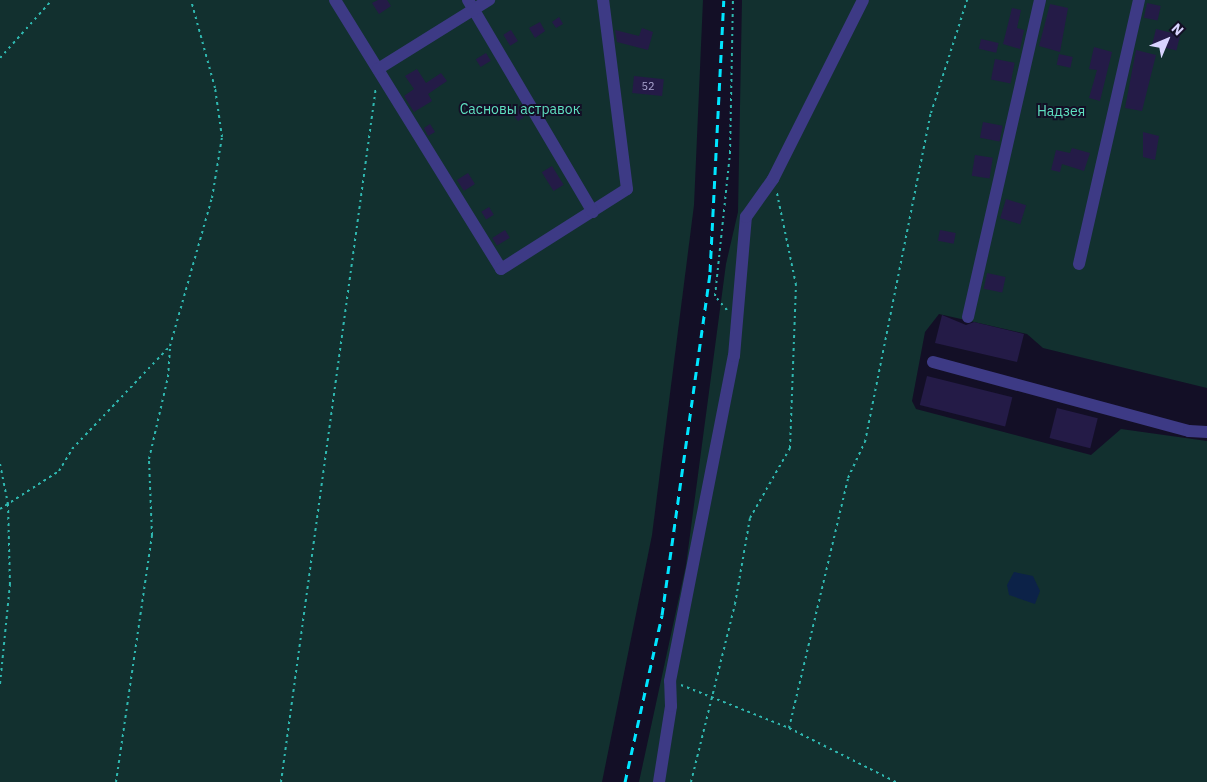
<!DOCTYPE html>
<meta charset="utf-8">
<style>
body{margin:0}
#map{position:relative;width:1207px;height:782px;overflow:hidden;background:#130f26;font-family:"IBM Plex Sans",sans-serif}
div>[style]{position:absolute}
.green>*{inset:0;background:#12302f}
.water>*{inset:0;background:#0c2248}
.building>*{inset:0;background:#241b47;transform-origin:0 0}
.path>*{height:2px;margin-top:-1px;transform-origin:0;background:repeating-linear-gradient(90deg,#2fb8b0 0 2.5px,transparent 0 6.5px)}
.minor>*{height:12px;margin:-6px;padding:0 6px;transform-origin:6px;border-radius:6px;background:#3d3a85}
.rail>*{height:3px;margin-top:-1.5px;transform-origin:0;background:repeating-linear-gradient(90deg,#00e5ff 0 8px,transparent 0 14px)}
span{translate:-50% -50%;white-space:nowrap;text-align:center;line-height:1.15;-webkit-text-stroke:4px #130f26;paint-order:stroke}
.number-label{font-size:11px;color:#aca6d1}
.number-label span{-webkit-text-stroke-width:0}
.park-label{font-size:14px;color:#5fe0c0}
.north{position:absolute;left:1142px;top:15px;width:50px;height:50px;-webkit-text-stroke:4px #130f26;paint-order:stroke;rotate:45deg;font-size:14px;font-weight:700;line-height:20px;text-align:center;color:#d9d4ff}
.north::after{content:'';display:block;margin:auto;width:18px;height:22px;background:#d9d4ff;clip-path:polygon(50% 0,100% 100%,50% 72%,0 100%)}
</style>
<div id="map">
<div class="green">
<div style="clip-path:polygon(0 0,703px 0,694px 205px,652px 535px,602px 782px,0 782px)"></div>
<div style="clip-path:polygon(742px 0,1207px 0,1207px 388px,1043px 348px,1027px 334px,939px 314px,925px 332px,912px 401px,916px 409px,1091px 455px,1121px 429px,1207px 441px,1207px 782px,639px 782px,686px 565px,726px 264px,738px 212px)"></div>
</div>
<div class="water">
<div style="clip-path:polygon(1014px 572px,1033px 576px,1040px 591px,1035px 604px,1009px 595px,1007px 585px)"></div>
</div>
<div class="building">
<div style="clip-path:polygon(378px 0,387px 0,391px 6px,379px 14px,372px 3px)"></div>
<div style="left:1147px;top:3px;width:14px;height:15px;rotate:12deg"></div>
<div style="clip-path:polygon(1050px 4px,1068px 8px,1060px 52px,1039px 46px)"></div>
<div style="clip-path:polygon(1012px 8px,1021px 10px,1017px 28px,1024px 30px,1020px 49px,1003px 44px)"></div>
<div style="clip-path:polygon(559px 17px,563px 24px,556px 28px,552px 22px)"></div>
<div style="clip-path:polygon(540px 22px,545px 31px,535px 38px,529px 28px)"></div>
<div style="clip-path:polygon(642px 28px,653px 32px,648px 50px,617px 42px,615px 30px,639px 36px)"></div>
<div style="left:1156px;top:29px;width:25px;height:16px;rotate:14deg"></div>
<div style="left:511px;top:30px;width:13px;height:9px;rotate:58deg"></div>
<div style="left:981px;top:39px;width:18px;height:10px;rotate:13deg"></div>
<div style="clip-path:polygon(1094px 47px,1112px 52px,1100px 101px,1089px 98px,1097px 70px,1089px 69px)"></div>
<div style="clip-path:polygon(1136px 50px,1156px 55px,1142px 111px,1125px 108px)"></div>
<div style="left:486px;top:53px;width:9px;height:12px;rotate:58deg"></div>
<div style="left:1059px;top:54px;width:14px;height:11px;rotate:12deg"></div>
<div style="left:995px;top:59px;width:20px;height:21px;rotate:11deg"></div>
<div style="clip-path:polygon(417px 69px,426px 83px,441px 73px,447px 81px,428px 94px,432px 101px,414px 112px,404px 96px,414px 89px,405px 76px)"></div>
<div style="left:634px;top:76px;width:30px;height:17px;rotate:6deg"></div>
<div style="clip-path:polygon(519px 109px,524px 117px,518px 121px,512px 113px)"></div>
<div style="left:983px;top:122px;width:20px;height:16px;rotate:11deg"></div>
<div style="clip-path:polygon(430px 124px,435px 132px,428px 136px,424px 128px)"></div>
<div style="clip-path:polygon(1143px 132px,1159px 136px,1155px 160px,1143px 157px)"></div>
<div style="clip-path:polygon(1072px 148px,1090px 153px,1084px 171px,1062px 164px,1060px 172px,1051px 170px,1056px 150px,1070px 153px)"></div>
<div style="left:975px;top:155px;width:18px;height:21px;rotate:9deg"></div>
<div style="left:552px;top:166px;width:22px;height:12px;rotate:58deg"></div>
<div style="left:468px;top:173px;width:13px;height:13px;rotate:58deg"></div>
<div style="left:1006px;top:199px;width:21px;height:20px;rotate:17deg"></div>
<div style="left:489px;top:207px;width:9px;height:9px;rotate:58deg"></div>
<div style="left:505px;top:230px;width:9px;height:15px;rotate:58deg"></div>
<div style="left:940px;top:230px;width:16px;height:11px;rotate:11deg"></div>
<div style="left:987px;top:273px;width:19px;height:16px;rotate:12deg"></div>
<div style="clip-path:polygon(942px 315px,966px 325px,974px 322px,1024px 334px,1017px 362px,935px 343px)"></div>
<div style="left:927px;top:376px;width:88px;height:30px;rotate:14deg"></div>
<div style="left:1057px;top:408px;width:42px;height:31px;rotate:14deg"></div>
</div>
<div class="path">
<div style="left:0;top:58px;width:78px;rotate:-48.1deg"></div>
<div style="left:727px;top:310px;width:18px;rotate:-131deg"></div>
<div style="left:715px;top:296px;width:144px;rotate:-84deg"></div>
<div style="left:730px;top:153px;width:153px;rotate:-88.9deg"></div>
<div style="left:0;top:464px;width:41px;rotate:78.7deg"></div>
<div style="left:8px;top:504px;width:80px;rotate:88.6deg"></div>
<div style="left:10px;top:584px;width:101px;rotate:95.7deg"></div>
<div style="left:0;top:509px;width:70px;rotate:-32.8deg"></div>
<div style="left:59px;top:471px;width:26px;rotate:-59deg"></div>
<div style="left:72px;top:449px;width:142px;rotate:-46.4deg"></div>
<div style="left:170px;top:346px;width:154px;rotate:-74.2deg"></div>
<div style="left:212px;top:198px;width:62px;rotate:-80.7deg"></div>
<div style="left:222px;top:137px;width:49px;rotate:-98.1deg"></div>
<div style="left:215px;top:88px;width:91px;rotate:-105.3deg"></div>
<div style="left:681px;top:685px;width:116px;rotate:21.7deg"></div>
<div style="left:789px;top:728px;width:257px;rotate:-76.7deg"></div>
<div style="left:848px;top:478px;width:40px;rotate:-65deg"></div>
<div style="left:865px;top:442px;width:336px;rotate:-78.7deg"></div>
<div style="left:931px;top:113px;width:119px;rotate:-72.3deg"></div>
<div style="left:789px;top:728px;width:120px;rotate:26.8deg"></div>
<div style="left:116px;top:782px;width:250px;rotate:-81.7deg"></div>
<div style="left:152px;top:535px;width:76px;rotate:-92.3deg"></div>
<div style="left:149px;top:459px;width:84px;rotate:-77deg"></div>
<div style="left:168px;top:377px;width:31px;rotate:-86deg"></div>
<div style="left:281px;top:782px;width:701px;rotate:-82.22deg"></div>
<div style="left:691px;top:782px;width:183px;rotate:-76.1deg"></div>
<div style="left:735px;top:604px;width:87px;rotate:-80.1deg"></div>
<div style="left:750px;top:518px;width:81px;rotate:-60.3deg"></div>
<div style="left:790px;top:448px;width:163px;rotate:-87.9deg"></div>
<div style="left:796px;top:285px;width:94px;rotate:-101.7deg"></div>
</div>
<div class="minor">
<div style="left:335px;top:0;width:316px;rotate:58.3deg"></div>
<div style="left:501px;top:269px;width:149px;rotate:-32.4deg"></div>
<div style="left:627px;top:189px;width:191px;rotate:-97.2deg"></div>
<div style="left:468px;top:0;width:246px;rotate:59.5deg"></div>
<div style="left:378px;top:69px;width:131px;rotate:-31.9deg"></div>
<div style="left:1079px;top:264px;width:271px;rotate:-77.2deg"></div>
<div style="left:968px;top:317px;width:325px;rotate:-77.2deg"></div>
<div style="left:933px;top:362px;width:265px;rotate:15.1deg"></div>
<div style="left:1189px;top:431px;width:18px;rotate:3deg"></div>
<div style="left:659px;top:782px;width:77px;rotate:-81deg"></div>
<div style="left:671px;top:706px;width:25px;rotate:-92deg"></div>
<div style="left:670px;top:681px;width:331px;rotate:-78.9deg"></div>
<div style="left:734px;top:356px;width:140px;rotate:-85.1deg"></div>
<div style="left:746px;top:217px;width:47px;rotate:-54.6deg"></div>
<div style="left:773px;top:179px;width:200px;rotate:-63.3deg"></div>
</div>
<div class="rail">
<div style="left:625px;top:782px;width:171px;rotate:-77.5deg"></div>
<div style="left:662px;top:615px;width:346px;rotate:-82deg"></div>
<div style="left:710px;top:272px;width:272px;rotate:-87.1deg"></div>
</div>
<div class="number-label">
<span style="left:648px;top:86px">52</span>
</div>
<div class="park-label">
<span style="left:520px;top:109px">Сасновы астравок</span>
<span style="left:1061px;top:111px">Надзея</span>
</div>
<div class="north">N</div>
</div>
